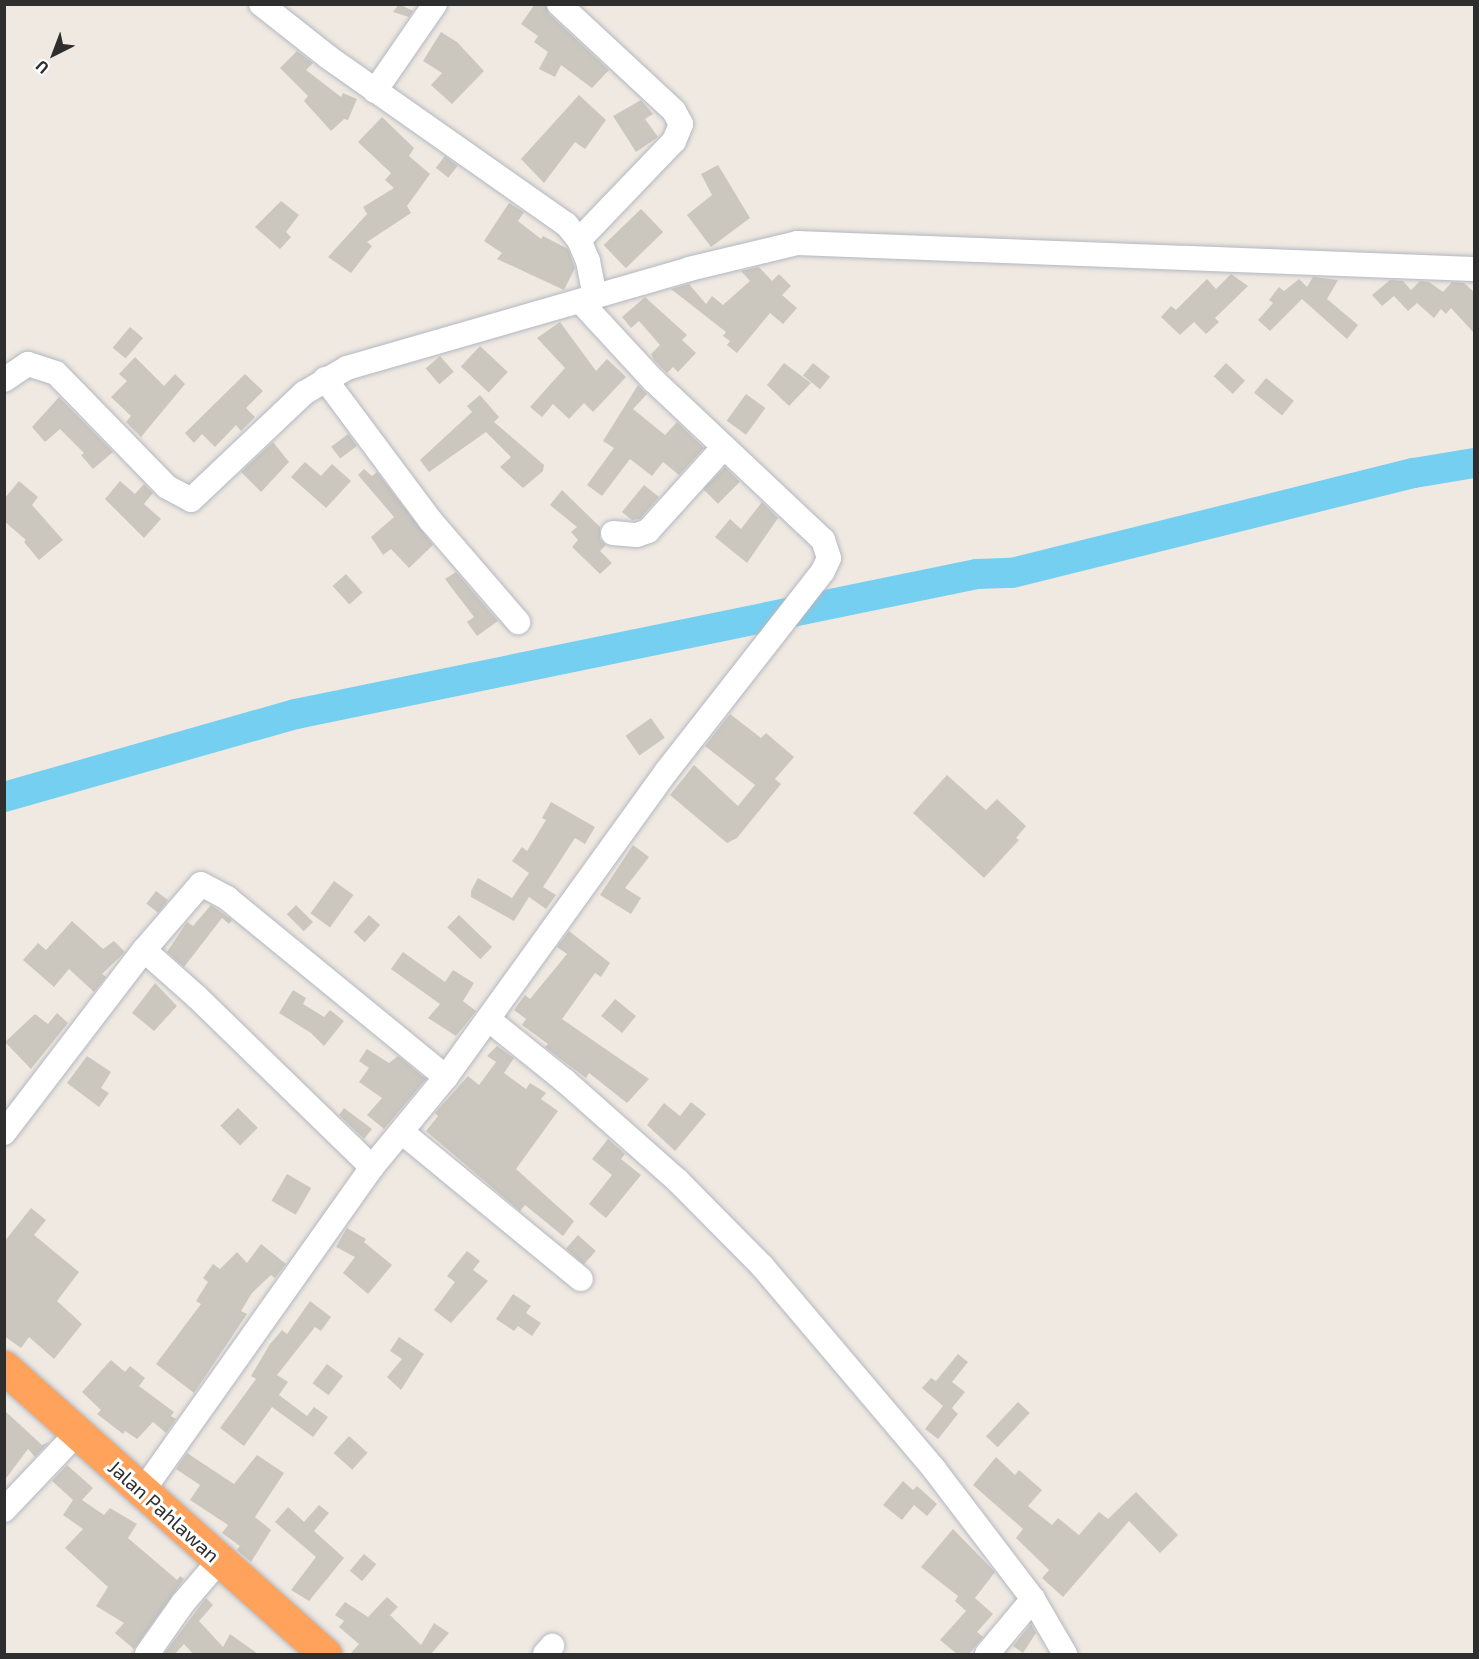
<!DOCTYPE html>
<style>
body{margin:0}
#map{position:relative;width:1479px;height:1659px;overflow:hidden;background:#efe9e1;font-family:"Exo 2",sans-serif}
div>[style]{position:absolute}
.river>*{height:30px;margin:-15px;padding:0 15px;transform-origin:15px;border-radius:15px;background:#75cff0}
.building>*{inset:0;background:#cbc7bf;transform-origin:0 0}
.roads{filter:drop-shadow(0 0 2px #b4b7c1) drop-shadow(0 0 2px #b4b7c1)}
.minor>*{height:24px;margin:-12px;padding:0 12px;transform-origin:12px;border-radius:12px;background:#fff}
.highway>*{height:33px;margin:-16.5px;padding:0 16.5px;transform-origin:16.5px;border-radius:16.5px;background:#ffa35c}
span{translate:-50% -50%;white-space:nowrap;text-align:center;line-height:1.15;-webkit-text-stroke:6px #fff;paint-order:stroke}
.street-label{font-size:20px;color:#2e2e2e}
.frame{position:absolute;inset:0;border:6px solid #2e2e2e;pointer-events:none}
.north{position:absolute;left:24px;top:24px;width:60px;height:60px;-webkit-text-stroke:4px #fff;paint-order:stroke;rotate:222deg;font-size:16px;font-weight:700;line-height:24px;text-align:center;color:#2e2e2e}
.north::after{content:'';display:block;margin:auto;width:21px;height:27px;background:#2e2e2e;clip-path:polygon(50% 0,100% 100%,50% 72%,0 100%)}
</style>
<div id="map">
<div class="river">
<div style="left:4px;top:797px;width:304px;rotate:-15.9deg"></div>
<div style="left:296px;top:714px;width:695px;rotate:-11.62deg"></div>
<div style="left:977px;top:574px;width:35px;rotate:-2deg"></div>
<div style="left:1012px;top:573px;width:414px;rotate:-14deg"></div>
<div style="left:1414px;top:473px;width:61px;rotate:-9.5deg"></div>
</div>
<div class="building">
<div style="clip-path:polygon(399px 4px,413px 11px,409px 17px,393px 12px)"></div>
<div style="clip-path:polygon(535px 4px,545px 4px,549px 14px,609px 70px,592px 88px,561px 65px,555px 77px,539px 69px,548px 52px,534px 42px,538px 36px,521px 24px)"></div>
<div style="clip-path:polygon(441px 32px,457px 42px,484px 71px,452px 104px,431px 85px,442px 73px,423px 61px)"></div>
<div style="clip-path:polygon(297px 51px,313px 63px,306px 70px,341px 97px,343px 93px,357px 99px,348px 120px,344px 119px,331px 131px,304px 101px,308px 96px,280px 68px)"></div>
<div style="clip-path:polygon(579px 95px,606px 120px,585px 149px,575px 142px,544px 183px,521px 159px)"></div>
<div style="clip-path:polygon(641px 100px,653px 114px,645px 119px,658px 137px,636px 152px,613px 116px)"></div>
<div style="clip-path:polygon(382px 117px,414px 148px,409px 156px,430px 174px,407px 206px,411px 213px,367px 242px,372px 246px,351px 273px,328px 257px,367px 214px,363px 207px,394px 188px,385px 180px,391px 173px,358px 142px)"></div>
<div style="left:445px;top:156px;width:16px;height:15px;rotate:38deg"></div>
<div style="clip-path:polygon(718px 165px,750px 218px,711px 247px,687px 215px,712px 195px,701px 174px)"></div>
<div style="clip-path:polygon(281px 201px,299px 215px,286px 232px,291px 237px,280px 249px,255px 227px)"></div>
<div style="clip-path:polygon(509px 203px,524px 212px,518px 221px,541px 239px,543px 236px,568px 249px,575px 268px,564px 290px,497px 259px,502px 253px,484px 241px)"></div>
<div style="left:641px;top:209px;width:32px;height:52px;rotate:46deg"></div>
<div style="clip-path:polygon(759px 267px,772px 281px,779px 274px,791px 286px,782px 295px,797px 308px,783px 324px,770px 313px,737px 353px,727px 345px,730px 341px,723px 336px,726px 332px,671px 289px,689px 284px,706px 304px,712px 296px,723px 305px,750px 281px,741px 271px)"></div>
<div style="clip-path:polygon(1231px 274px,1248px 286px,1215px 318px,1219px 322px,1206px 334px,1194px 322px,1180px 335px,1161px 317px,1171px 306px,1176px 310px,1207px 279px,1216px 289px)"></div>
<div style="clip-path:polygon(1313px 277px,1338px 280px,1327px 299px,1358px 325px,1347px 339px,1302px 299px,1270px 331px,1258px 320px,1273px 303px,1269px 300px,1279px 287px,1284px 291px,1299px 279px,1307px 287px)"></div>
<div style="clip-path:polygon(1390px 280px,1403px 281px,1411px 290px,1420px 281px,1429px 282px,1443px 292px,1452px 282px,1464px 283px,1474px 292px,1474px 333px,1451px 308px,1446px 314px,1441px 309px,1434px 318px,1417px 303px,1408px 311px,1394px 296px,1382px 306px,1372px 295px)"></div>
<div style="clip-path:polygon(645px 297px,687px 335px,682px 340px,696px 353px,678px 372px,673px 367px,667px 373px,654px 360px,651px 354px,660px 345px,639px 321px,631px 328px,622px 317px)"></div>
<div style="clip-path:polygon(560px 322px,596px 371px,607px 359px,626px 377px,593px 412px,584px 403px,569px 419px,553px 404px,542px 417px,530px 407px,565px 368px,537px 338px)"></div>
<div style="left:130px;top:327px;width:17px;height:27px;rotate:40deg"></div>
<div style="left:480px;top:346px;width:38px;height:28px;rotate:43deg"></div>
<div style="left:440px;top:356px;width:21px;height:19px;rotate:49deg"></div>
<div style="clip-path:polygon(135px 357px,164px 386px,175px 374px,185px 384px,141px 437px,126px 422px,131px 416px,111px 397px,127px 381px,119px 374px)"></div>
<div style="clip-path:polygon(784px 363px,811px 383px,789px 406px,767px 385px)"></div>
<div style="left:813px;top:363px;width:22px;height:16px;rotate:39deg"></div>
<div style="left:1226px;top:363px;width:26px;height:18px;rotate:43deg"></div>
<div style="clip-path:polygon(245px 374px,263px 391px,246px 408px,255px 417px,241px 431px,236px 425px,215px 447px,202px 434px,194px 443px,185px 433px)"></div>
<div style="left:1266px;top:378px;width:36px;height:19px;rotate:39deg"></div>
<div style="clip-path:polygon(638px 385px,647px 394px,633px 409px,665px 435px,677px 422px,704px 448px,679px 475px,663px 462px,652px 476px,630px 459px,602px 496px,587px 485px,614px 448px,603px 441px)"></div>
<div style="left:746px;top:394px;width:24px;height:33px;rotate:36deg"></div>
<div style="clip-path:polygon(480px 395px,499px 417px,494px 422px,544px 465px,543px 471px,523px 488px,500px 467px,511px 457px,486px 432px,429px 472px,420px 460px,472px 412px,467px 406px)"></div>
<div style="clip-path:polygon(59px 397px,113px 452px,93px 469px,81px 455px,84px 453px,60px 429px,45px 442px,32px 427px)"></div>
<div style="left:348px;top:434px;width:15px;height:21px;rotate:53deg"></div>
<div style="clip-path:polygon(273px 442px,289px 462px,261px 492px,241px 472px)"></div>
<div style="clip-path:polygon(305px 462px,321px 476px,332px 464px,351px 481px,326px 508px,291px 477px)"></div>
<div style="left:725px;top:467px;width:21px;height:31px;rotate:45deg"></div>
<div style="clip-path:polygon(364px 469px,372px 476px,377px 472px,433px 545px,409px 568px,391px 549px,383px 555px,371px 537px,394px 517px,358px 475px)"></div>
<div style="clip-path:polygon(19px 481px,38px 497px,32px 505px,63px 540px,39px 560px,24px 542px,26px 540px,4px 521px,4px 499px)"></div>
<div style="clip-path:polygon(120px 481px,135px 494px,144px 484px,153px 493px,144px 504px,161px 519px,144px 538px,105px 499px)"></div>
<div style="clip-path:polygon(644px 485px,659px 497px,640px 519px,632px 520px,622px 512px)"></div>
<div style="clip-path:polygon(562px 490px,600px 527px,600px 539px,606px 545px,600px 551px,612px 563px,600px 574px,572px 547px,578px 540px,571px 532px,577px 527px,550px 505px)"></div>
<div style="clip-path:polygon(762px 502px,778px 518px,747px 563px,715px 537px,730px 519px,741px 529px)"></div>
<div style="clip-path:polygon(456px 572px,498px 621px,477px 636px,467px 622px,474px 617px,445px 579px)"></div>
<div style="left:346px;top:574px;width:25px;height:18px;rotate:48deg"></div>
<div style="clip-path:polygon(730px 714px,761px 738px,766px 733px,794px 757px,775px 779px,781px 784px,737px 838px,727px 843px,670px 795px,694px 765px,738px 806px,755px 785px,705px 746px)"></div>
<div style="left:651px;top:718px;width:24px;height:31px;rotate:55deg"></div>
<div style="clip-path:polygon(947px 775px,986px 810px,997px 799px,1026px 826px,1016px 838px,1019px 840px,984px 878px,913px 813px)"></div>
<div style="clip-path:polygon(551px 802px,595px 827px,585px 844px,575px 838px,543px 887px,556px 895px,546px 909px,529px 897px,514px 921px,471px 897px,471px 891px,478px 878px,512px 898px,529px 873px,512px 861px,522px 847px,527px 851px,546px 820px,542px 818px)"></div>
<div style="clip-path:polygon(633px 845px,649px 857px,625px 888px,641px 898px,631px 914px,600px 895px)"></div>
<div style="left:334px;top:881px;width:24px;height:40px;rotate:36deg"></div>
<div style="left:156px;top:891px;width:15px;height:16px;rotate:37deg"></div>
<div style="clip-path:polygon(211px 905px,232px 920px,229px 924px,222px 918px,184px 967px,167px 952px,187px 922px,193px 926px)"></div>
<div style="left:296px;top:905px;width:24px;height:13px;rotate:45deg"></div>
<div style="left:369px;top:915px;width:15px;height:23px;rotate:42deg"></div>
<div style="left:459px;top:915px;width:46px;height:17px;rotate:44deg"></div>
<div style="clip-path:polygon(72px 921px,103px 949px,114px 941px,125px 952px,102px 974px,106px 977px,94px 992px,69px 969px,54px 987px,23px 960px,38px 943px,46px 950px)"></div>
<div style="clip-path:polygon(569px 931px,610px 963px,601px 977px,595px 973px,562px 1019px,649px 1079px,627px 1103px,589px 1073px,586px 1078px,545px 1047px,548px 1044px,522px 1025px,526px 1019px,514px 1010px,525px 995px,530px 999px,567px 954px,557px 947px)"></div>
<div style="clip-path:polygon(403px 952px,445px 982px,453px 970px,474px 983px,463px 1001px,476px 1011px,456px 1036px,428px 1018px,440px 1004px,391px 969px)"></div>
<div style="clip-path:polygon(155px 983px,177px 1006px,154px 1031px,132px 1013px)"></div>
<div style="clip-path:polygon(293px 990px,306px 998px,303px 1004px,324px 1017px,330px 1010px,344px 1021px,324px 1046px,311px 1033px,279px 1013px)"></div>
<div style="left:615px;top:999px;width:27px;height:22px;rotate:39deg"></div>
<div style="clip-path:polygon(57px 1013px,68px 1023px,31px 1069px,5px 1042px,35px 1014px,48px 1024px)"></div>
<div style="clip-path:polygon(497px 1046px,514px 1058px,504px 1073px,526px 1089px,530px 1083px,546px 1093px,541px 1099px,558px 1111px,516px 1169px,574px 1221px,563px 1236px,525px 1205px,520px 1211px,426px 1131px,438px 1116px,435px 1113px,468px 1076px,479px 1085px,496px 1062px,487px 1056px)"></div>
<div style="clip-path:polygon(367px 1049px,389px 1063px,398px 1056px,426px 1079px,384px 1129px,367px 1115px,382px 1098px,359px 1082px,369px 1068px,359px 1061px)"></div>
<div style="clip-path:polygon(87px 1056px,111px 1072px,101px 1088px,109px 1093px,99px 1107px,67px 1083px)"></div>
<div style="clip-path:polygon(691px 1102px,706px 1114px,675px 1151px,647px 1125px,664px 1103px,680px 1116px)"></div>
<div style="left:238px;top:1108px;width:28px;height:25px;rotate:45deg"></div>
<div style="clip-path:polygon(344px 1108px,372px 1129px,364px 1139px,339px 1115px)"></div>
<div style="clip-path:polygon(608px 1139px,625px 1154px,621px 1159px,641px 1175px,606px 1218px,589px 1204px,612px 1175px,592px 1159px)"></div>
<div style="left:287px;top:1174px;width:28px;height:31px;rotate:30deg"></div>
<div style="clip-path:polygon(31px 1208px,46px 1220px,34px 1235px,79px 1272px,57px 1301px,82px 1324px,54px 1359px,29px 1337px,21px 1348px,4px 1336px,4px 1242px)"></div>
<div style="clip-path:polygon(347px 1228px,366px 1239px,364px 1242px,392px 1265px,368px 1294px,343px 1273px,355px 1257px,336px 1247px)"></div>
<div style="left:578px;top:1235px;width:24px;height:18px;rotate:42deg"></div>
<div style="clip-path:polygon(261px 1244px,286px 1264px,275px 1278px,271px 1275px,252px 1293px,241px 1311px,247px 1314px,194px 1393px,156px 1364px,201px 1304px,196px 1301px,208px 1282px,203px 1278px,213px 1264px,220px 1269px,237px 1252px,247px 1263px)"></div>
<div style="clip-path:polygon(467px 1251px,480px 1261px,473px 1270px,488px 1281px,451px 1323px,434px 1310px,455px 1282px,447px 1276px)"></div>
<div style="clip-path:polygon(513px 1294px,531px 1306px,526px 1313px,541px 1323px,532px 1336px,518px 1326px,514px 1331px,496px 1319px)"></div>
<div style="clip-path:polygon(310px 1301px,331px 1317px,321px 1331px,315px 1327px,277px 1375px,288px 1382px,279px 1395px,307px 1416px,314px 1407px,328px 1417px,313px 1437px,272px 1407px,244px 1446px,220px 1428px,256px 1379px,251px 1376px,270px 1344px,282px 1330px,287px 1334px)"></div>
<div style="clip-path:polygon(399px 1337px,424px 1354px,401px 1390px,387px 1377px,402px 1359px,390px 1351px)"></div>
<div style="clip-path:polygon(958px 1354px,968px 1362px,952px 1382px,965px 1392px,952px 1408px,958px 1414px,938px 1439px,925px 1429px,943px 1406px,922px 1388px,931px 1378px,936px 1381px)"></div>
<div style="clip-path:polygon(111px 1360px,125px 1372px,130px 1366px,145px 1378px,139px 1386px,174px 1412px,171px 1416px,176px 1419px,166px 1433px,153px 1422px,137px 1439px,125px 1431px,123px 1434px,97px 1414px,101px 1410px,82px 1392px)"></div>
<div style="left:327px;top:1364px;width:20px;height:24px;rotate:37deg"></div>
<div style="left:1018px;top:1402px;width:16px;height:47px;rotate:43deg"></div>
<div style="clip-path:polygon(4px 1410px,42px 1445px,49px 1442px,35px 1457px,28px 1449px,4px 1481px)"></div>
<div style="left:349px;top:1436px;width:25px;height:23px;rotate:42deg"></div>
<div style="clip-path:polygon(187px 1453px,234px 1484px,257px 1455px,284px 1473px,255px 1517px,271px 1530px,251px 1562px,237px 1550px,240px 1546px,222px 1533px,228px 1525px,190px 1500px,200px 1485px,176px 1469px)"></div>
<div style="clip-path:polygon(996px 1457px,1015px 1475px,1019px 1470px,1042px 1490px,1028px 1506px,1052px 1525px,1058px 1518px,1079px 1535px,1099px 1512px,1108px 1519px,1136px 1492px,1178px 1535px,1160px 1553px,1129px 1521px,1063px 1597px,1042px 1578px,1049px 1570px,1016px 1538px,1023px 1529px,973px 1485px)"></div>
<div style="clip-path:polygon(67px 1465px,93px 1488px,82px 1500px,104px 1515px,110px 1508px,137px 1524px,128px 1538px,177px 1580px,180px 1576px,184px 1579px,134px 1649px,115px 1633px,124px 1623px,96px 1606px,108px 1587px,65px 1548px,83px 1529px,63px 1515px,73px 1500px,52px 1481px)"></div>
<div style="clip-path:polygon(903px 1481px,913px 1490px,917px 1486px,937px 1504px,927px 1516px,914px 1505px,902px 1520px,883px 1505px)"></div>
<div style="clip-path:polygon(319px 1505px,329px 1513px,314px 1531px,344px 1558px,309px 1601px,291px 1590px,316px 1557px,275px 1522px,288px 1507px,304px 1522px)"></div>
<div style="clip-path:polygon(953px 1529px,995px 1572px,975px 1598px,993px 1614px,977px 1632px,983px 1637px,969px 1654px,957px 1654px,940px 1640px,966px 1611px,955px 1601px,958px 1596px,921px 1567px)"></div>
<div style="left:364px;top:1554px;width:16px;height:22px;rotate:40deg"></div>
<div style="clip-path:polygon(387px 1597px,398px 1607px,390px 1615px,421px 1645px,434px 1623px,449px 1633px,431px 1654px,350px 1654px,359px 1644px,339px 1627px,344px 1621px,335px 1615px,345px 1602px,368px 1617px)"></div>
<div style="clip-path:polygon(206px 1598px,213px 1605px,199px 1621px,223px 1647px,230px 1634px,258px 1654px,193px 1654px,184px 1644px,175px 1654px,164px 1654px)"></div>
<div style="clip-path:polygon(1031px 1624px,1036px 1633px,1023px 1653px,1013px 1646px)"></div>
</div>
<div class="roads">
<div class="minor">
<div style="left:261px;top:4px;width:85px;rotate:38.3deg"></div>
<div style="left:328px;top:57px;width:291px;rotate:35.1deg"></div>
<div style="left:566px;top:224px;width:21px;rotate:51deg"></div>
<div style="left:579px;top:240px;width:23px;rotate:67deg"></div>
<div style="left:588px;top:261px;width:36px;rotate:79deg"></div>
<div style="left:559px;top:4px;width:157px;rotate:42.9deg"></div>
<div style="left:674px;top:111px;width:15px;rotate:62deg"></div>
<div style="left:681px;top:124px;width:18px;rotate:112deg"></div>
<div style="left:674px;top:141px;width:137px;rotate:133.8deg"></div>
<div style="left:375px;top:91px;width:106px;rotate:-55.4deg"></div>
<div style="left:325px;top:379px;width:176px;rotate:53.3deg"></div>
<div style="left:430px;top:520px;width:135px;rotate:49.2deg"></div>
<div style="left:4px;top:380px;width:29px;rotate:-34deg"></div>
<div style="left:28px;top:364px;width:29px;rotate:18deg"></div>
<div style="left:56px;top:373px;width:159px;rotate:45.8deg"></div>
<div style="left:167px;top:487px;width:27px;rotate:28deg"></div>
<div style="left:191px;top:500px;width:156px;rotate:-43.4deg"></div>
<div style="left:304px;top:393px;width:50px;rotate:-30.2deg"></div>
<div style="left:347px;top:368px;width:356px;rotate:-16.1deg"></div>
<div style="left:689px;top:269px;width:111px;rotate:-13.5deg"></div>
<div style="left:797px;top:243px;width:677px;rotate:2.2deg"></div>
<div style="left:613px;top:533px;width:24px;rotate:5deg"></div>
<div style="left:637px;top:535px;width:12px;rotate:-20deg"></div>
<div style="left:648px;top:531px;width:113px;rotate:-47.9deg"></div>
<div style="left:144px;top:950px;width:71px;rotate:41.6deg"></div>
<div style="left:197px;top:997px;width:244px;rotate:44.2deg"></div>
<div style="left:488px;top:1019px;width:99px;rotate:38.8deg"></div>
<div style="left:565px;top:1081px;width:151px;rotate:41.5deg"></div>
<div style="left:678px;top:1181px;width:120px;rotate:45.3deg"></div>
<div style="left:762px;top:1266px;width:266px;rotate:49.7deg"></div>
<div style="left:934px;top:1469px;width:163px;rotate:52.7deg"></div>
<div style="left:1033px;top:1599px;width:64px;rotate:59.8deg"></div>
<div style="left:4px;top:1133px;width:230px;rotate:-52.6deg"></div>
<div style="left:144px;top:950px;width:87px;rotate:-49.2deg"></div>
<div style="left:201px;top:884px;width:30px;rotate:28deg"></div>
<div style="left:227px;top:898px;width:283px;rotate:39.3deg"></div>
<div style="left:403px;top:1133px;width:230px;rotate:39.4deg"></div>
<div style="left:142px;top:1492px;width:398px;rotate:-54.7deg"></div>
<div style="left:372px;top:1167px;width:117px;rotate:-50.6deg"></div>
<div style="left:446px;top:1077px;width:376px;rotate:-54.2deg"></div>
<div style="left:666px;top:772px;width:255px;rotate:-52deg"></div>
<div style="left:823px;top:571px;width:14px;rotate:-65deg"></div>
<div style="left:829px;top:558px;width:19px;rotate:-108deg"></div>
<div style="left:823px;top:540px;width:233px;rotate:-136.7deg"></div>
<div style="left:653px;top:380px;width:106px;rotate:-132.7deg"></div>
<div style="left:4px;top:1510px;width:106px;rotate:-46.5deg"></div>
<div style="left:147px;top:1654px;width:62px;rotate:-54.8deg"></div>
<div style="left:183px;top:1603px;width:55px;rotate:-49.4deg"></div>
<div style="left:545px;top:1654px;width:11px;rotate:-49deg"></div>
<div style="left:987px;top:1654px;width:72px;rotate:-50.1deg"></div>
</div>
<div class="highway">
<div style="left:4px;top:1367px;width:431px;rotate:41.8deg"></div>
</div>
</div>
<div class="street-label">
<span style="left:164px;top:1511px;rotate:42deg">Jalan Pahlawan</span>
</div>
<div class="frame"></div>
<div class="north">U</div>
</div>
